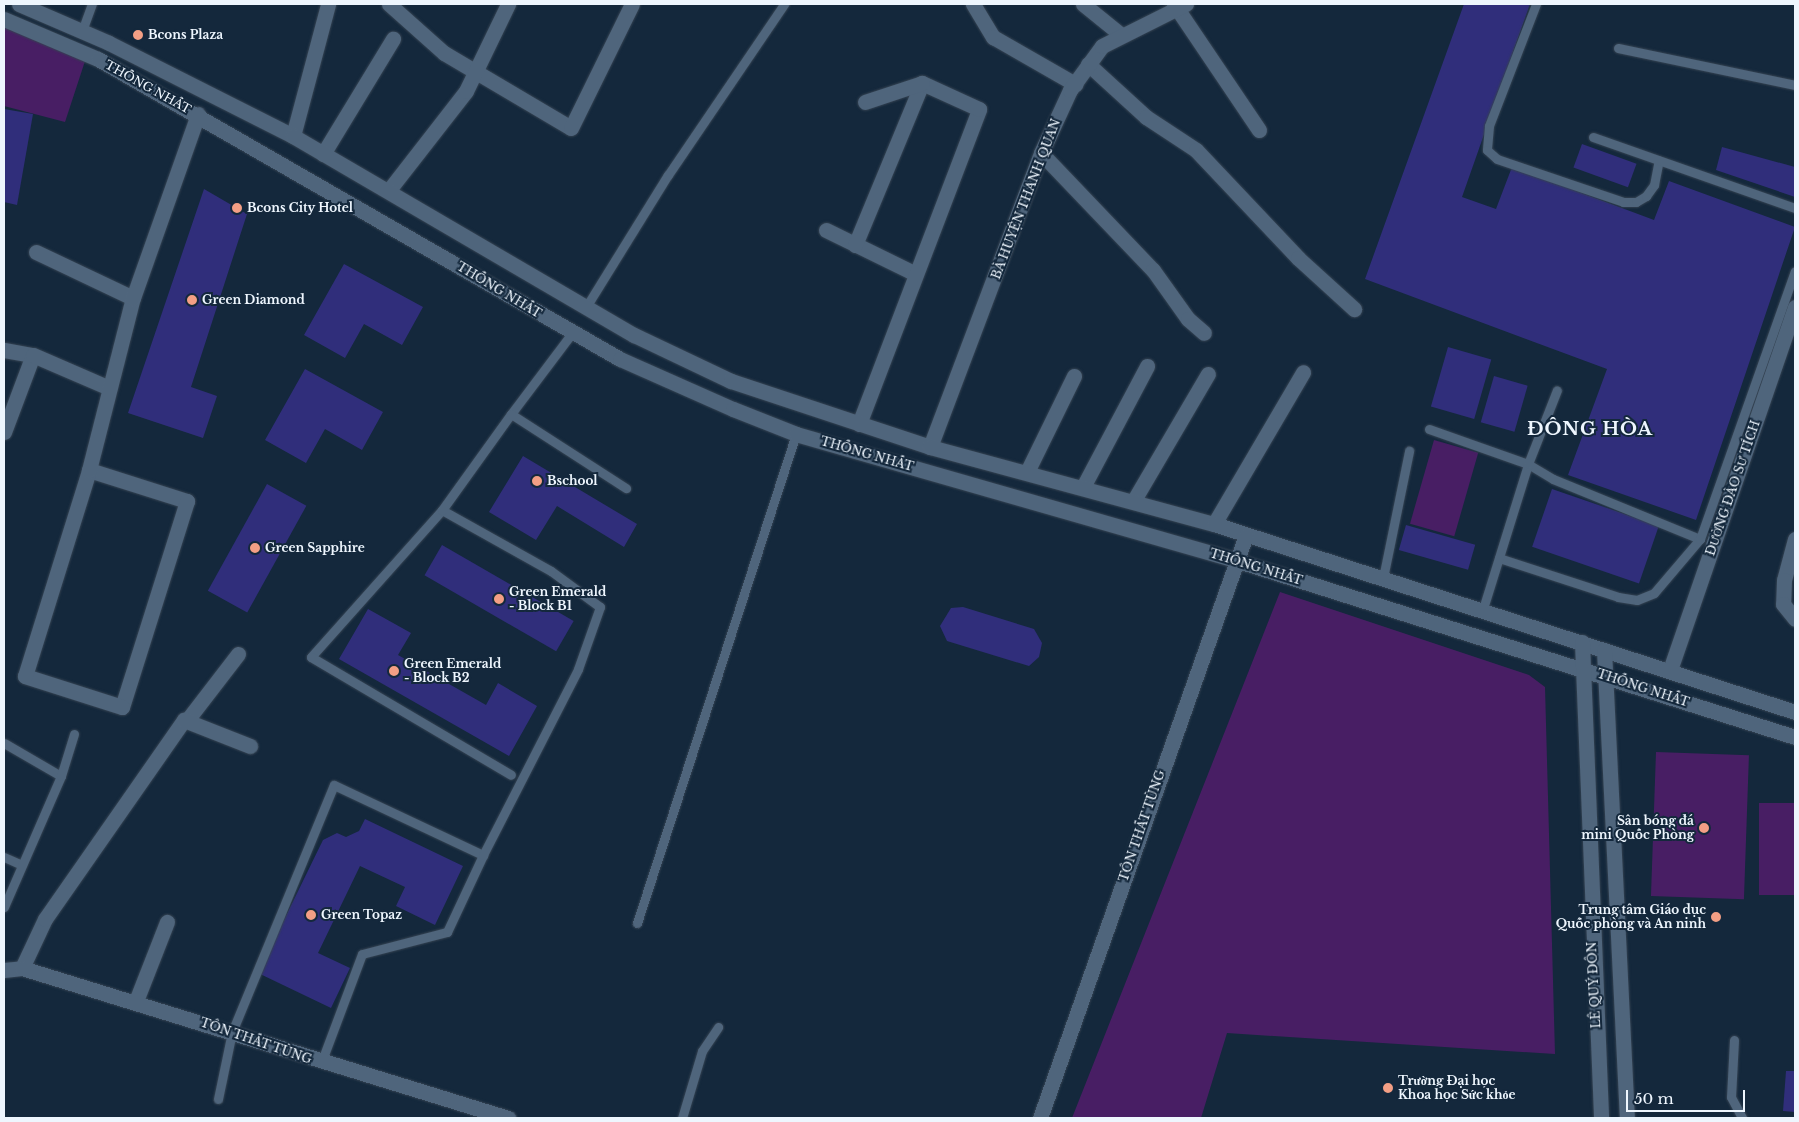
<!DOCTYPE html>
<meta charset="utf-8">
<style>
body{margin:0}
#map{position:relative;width:1799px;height:1122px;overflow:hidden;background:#14283c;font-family:"Libre Baskerville",serif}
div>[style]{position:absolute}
.green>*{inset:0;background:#481e64;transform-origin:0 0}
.building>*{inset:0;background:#302e7b;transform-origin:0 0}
.roads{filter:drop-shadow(0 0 1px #354352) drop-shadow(0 0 1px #354352)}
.lane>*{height:9px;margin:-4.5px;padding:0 4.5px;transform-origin:4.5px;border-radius:4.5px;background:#4f657c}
.street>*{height:15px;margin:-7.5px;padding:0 7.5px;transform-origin:7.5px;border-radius:7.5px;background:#4f657c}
.secondary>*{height:15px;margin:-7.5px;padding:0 7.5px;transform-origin:7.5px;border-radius:7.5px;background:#4f657c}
.dots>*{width:14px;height:14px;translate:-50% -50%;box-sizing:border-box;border:2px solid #14283c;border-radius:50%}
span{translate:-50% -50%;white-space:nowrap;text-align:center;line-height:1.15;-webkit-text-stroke:4px #14283c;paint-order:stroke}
.poi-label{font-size:12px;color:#eef6fe;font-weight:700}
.left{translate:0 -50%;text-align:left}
.right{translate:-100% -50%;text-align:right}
.street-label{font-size:12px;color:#eef6fe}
.district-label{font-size:18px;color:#eef6fe;font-weight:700;letter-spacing:1px}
.frame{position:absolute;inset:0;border:5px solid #eef6fe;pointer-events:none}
.scale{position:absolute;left:1626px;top:1090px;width:119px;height:22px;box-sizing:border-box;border:2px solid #eef6fe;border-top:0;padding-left:6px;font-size:15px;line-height:18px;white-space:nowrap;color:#eef6fe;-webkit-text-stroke:4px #14283c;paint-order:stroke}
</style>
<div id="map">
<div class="green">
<div style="clip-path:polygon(4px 22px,87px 55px,65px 122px,4px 106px)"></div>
<div style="left:1434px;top:440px;width:46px;height:87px;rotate:16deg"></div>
<div style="clip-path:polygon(1280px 592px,1529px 675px,1545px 687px,1555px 1054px,1227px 1033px,1201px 1118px,1072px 1118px)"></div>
<div style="left:1656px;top:752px;width:93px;height:144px;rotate:2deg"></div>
<div style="left:1759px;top:803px;width:36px;height:92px"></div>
</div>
<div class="building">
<div style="clip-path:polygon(1464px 4px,1530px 4px,1462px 197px,1496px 209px,1512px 167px,1654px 220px,1669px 181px,1795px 227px,1696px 520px,1568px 475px,1607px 369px,1365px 279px)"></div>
<div style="clip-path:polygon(4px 109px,33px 114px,17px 205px,4px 202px)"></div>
<div style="left:1582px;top:144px;width:58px;height:25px;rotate:20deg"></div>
<div style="clip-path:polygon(1722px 147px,1795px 167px,1795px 197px,1716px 170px)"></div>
<div style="clip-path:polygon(204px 189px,247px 214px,191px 387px,217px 396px,203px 438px,128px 413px)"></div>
<div style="clip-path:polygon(344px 264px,423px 307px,402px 345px,364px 324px,345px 358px,304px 335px)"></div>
<div style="left:1448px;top:347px;width:45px;height:62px;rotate:16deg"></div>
<div style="clip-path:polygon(305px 369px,383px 412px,362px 450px,325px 429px,306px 463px,265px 440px)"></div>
<div style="left:1494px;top:376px;width:35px;height:48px;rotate:16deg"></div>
<div style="clip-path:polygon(523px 456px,637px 524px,624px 547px,557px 506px,536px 540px,489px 512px)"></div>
<div style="left:267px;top:484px;width:45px;height:122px;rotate:29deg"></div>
<div style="left:1552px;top:489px;width:113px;height:61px;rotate:19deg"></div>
<div style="left:1406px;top:525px;width:72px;height:26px;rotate:16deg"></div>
<div style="left:442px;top:545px;width:152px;height:35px;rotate:30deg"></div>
<div style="clip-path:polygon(963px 607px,1034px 629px,1042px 643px,1039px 657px,1029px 666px,947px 641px,940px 626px,951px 608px)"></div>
<div style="clip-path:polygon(368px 609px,411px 633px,398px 655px,486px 705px,498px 683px,537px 706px,509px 756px,339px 659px)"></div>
<div style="clip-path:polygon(365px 819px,463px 866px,435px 925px,396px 906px,405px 887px,360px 866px,318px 953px,350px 968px,331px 1008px,258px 973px,323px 840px,337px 833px,346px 837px,359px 831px)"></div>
<div style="clip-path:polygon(1786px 1071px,1795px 1071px,1795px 1112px,1783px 1111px)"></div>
</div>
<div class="roads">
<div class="lane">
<div style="left:1536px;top:4px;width:131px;rotate:111.1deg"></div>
<div style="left:1489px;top:126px;width:24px;rotate:95deg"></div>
<div style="left:1487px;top:150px;width:13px;rotate:42deg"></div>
<div style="left:1497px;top:159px;width:133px;rotate:18.8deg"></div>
<div style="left:1623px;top:202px;width:13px"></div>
<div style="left:1636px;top:202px;width:12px;rotate:-31deg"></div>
<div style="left:1646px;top:196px;width:14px;rotate:-54deg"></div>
<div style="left:1654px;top:185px;width:25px;rotate:-79deg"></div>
<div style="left:82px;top:31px;width:29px;rotate:-70deg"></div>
<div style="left:1618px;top:48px;width:181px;rotate:11.8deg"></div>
<div style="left:1593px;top:137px;width:214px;rotate:19.4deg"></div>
<div style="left:586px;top:307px;width:155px;rotate:-58.2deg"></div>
<div style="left:668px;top:175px;width:207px;rotate:-55.8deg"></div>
<div style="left:511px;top:414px;width:101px;rotate:-53deg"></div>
<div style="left:1429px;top:429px;width:105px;rotate:19.5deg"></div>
<div style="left:1528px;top:464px;width:29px;rotate:31deg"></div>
<div style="left:1553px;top:479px;width:159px;rotate:22.2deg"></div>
<div style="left:442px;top:510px;width:197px;rotate:131.7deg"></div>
<div style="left:311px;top:657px;width:232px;rotate:30.5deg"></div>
<div style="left:1499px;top:558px;width:125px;rotate:18.1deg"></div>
<div style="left:1618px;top:597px;width:19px;rotate:9deg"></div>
<div style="left:1637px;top:600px;width:18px;rotate:-22deg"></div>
<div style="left:1654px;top:593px;width:71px;rotate:-49.6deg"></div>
<div style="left:1700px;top:539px;width:284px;rotate:-70.5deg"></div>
<div style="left:1383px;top:578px;width:130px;rotate:-78.4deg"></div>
<div style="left:1482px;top:612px;width:155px;rotate:-72.7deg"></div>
<div style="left:1528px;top:464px;width:79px;rotate:-68.6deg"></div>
<div style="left:4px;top:743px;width:66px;rotate:30.1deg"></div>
<div style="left:4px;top:857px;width:17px;rotate:24deg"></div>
<div style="left:4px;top:907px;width:143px;rotate:-66.5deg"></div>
<div style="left:61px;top:776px;width:44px;rotate:-72.8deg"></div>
<div style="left:637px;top:923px;width:514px;rotate:-71.99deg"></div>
<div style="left:1734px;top:1040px;width:57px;rotate:93deg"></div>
<div style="left:1731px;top:1097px;width:24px;rotate:62deg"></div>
<div style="left:321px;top:1063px;width:116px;rotate:-69.4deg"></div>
<div style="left:362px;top:954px;width:88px;rotate:-14.5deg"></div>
<div style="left:447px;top:932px;width:85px;rotate:-64.9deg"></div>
<div style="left:218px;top:1099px;width:68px;rotate:-78.2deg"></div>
<div style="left:232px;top:1032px;width:267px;rotate:-67.6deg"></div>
<div style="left:334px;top:785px;width:165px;rotate:25.2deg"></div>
<div style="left:483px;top:855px;width:209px;rotate:-62.9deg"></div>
<div style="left:578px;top:669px;width:66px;rotate:-70.5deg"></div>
<div style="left:600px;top:607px;width:61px;rotate:-143.7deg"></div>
<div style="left:551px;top:571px;width:125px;rotate:-150.8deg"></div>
<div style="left:442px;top:510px;width:118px;rotate:-54.3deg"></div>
<div style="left:511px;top:414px;width:137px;rotate:32.8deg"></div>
<div style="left:682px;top:1118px;width:70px;rotate:-73.4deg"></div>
<div style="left:702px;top:1051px;width:29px;rotate:-56deg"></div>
</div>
<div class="street">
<div style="left:389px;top:4px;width:74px;rotate:41.7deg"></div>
<div style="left:444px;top:53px;width:147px;rotate:30.6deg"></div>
<div style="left:571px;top:128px;width:138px;rotate:-63.8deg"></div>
<div style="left:973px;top:4px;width:39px;rotate:59deg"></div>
<div style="left:993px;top:37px;width:95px;rotate:29.8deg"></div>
<div style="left:1083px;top:4px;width:48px;rotate:39deg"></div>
<div style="left:1174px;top:4px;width:152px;rotate:56deg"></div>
<div style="left:1088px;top:64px;width:79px;rotate:42.4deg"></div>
<div style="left:1146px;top:117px;width:60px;rotate:33.4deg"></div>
<div style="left:1196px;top:150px;width:149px;rotate:46.6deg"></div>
<div style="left:1298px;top:258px;width:76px;rotate:42.3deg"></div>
<div style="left:293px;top:136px;width:137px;rotate:-75.1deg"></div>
<div style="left:1041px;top:153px;width:162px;rotate:46.3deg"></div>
<div style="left:1153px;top:270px;width:60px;rotate:54.5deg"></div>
<div style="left:1188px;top:319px;width:21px;rotate:41deg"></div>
<div style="left:323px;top:154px;width:135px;rotate:-58.7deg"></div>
<div style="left:389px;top:190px;width:125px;rotate:-52.1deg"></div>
<div style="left:466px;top:91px;width:97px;rotate:-64.2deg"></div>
<div style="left:826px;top:230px;width:100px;rotate:26.1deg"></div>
<div style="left:855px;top:245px;width:175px;rotate:-67.5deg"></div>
<div style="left:36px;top:252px;width:107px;rotate:25.4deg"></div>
<div style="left:4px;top:350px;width:29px;rotate:10deg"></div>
<div style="left:859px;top:424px;width:337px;rotate:-69.1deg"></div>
<div style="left:979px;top:109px;width:63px;rotate:-155.5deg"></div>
<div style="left:922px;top:83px;width:60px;rotate:161.6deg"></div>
<div style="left:4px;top:432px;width:82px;rotate:-69.4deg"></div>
<div style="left:33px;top:355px;width:81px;rotate:23.4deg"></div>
<div style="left:930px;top:447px;width:314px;rotate:-69.3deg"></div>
<div style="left:1041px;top:153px;width:69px;rotate:-65.3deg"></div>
<div style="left:1070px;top:90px;width:54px;rotate:-54deg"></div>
<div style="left:1102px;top:46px;width:94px;rotate:-26.6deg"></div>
<div style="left:89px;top:470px;width:103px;rotate:17.6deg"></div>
<div style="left:187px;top:501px;width:216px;rotate:107.5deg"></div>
<div style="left:122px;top:707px;width:102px;rotate:-162.3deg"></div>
<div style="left:25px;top:676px;width:216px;rotate:-72.7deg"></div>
<div style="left:89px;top:470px;width:178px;rotate:-75.7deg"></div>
<div style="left:133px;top:298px;width:195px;rotate:-70.5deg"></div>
<div style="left:1027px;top:472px;width:107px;rotate:-63.9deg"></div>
<div style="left:1083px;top:487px;width:137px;rotate:-62.1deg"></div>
<div style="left:1134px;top:500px;width:146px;rotate:-59.6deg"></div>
<div style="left:1214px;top:524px;width:176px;rotate:-59.6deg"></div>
<div style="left:1795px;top:539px;width:42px;rotate:105deg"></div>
<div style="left:1784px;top:580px;width:24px;rotate:92deg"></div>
<div style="left:1783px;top:604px;width:19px;rotate:51deg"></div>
<div style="left:1670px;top:670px;width:384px;rotate:-71deg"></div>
<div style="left:188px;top:719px;width:82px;rotate:-52.4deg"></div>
<div style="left:22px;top:968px;width:54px;rotate:-64.9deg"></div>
<div style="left:45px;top:919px;width:243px;rotate:-55.1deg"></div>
<div style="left:184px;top:720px;width:71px;rotate:21.5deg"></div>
<div style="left:136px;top:1001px;width:85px;rotate:-68.6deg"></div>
</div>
<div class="secondary">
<div style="left:19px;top:4px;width:98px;rotate:23.4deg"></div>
<div style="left:109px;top:43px;width:206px;rotate:26.8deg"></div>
<div style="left:293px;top:136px;width:395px;rotate:30.3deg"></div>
<div style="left:634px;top:335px;width:107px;rotate:25.4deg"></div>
<div style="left:731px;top:381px;width:210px;rotate:18.3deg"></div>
<div style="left:930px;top:447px;width:294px;rotate:15.2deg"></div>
<div style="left:1214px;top:524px;width:611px;rotate:17.93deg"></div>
<div style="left:4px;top:19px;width:102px;rotate:23.1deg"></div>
<div style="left:98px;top:59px;width:602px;rotate:29.89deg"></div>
<div style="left:620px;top:359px;width:124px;rotate:23.9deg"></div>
<div style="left:733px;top:409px;width:68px;rotate:21.6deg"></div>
<div style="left:796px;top:434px;width:457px;rotate:16deg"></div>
<div style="left:1235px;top:560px;width:587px;rotate:17.54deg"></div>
<div style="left:1582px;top:642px;width:476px;rotate:87.7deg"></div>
<div style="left:1604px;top:650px;width:469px;rotate:87.2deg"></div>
<div style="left:4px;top:970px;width:18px;rotate:-6deg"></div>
<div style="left:22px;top:968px;width:509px;rotate:17.15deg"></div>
<div style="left:1040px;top:1118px;width:618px;rotate:-70.54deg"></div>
</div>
</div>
<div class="dots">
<div style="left:138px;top:35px;background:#f39f85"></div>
<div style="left:237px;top:208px;background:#f39f85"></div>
<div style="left:192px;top:300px;background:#f39f85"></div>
<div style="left:537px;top:481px;background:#f39f85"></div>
<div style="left:255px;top:548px;background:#f39f85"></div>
<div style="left:499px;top:599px;background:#f39f85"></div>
<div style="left:394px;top:671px;background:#f39f85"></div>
<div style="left:1704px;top:828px;background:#f39f85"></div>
<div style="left:311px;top:915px;background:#f39f85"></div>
<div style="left:1716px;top:917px;background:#f39f85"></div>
<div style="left:1388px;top:1088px;background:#f39f85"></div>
</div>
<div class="poi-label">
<span class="left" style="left:148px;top:35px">Bcons Plaza</span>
<span class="left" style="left:247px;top:208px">Bcons City Hotel</span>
<span class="left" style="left:202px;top:300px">Green Diamond</span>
<span class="left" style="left:547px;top:481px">Bschool</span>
<span class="left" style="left:265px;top:548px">Green Sapphire</span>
<span class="left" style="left:509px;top:599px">Green Emerald<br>- Block B1</span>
<span class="left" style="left:404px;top:671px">Green Emerald<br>- Block B2</span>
<span class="right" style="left:1694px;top:828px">Sân bóng đá<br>mini Quốc Phòng</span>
<span class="right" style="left:1706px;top:917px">Trung tâm Giáo dục<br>Quốc phòng và An ninh</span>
<span class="left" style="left:321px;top:915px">Green Topaz</span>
<span class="left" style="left:1398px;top:1088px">Trường Đại học<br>Khoa học Sức khỏe</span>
</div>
<div class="street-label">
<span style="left:148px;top:87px;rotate:29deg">THỐNG NHẤT</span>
<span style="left:1026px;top:199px;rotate:-69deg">BÀ HUYỆN THANH QUAN</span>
<span style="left:499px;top:290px;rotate:31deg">THỐNG NHẤT</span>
<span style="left:867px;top:454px;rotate:16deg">THỐNG NHẤT</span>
<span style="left:1733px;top:488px;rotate:-71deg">ĐƯỜNG ĐÀO SƯ TÍCH</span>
<span style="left:1256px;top:567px;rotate:17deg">THỐNG NHẤT</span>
<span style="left:1643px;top:688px;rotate:18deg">THỐNG NHẤT</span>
<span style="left:1142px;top:826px;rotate:-71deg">TÔN THẤT TÙNG</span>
<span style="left:1594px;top:985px;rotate:-93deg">LÊ QUÝ ĐÔN</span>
<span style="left:256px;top:1041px;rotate:19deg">TÔN THẤT TÙNG</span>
</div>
<div class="district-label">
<span style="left:1590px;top:429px">ĐÔNG HÒA</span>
</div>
<div class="frame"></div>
<div class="scale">50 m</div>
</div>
